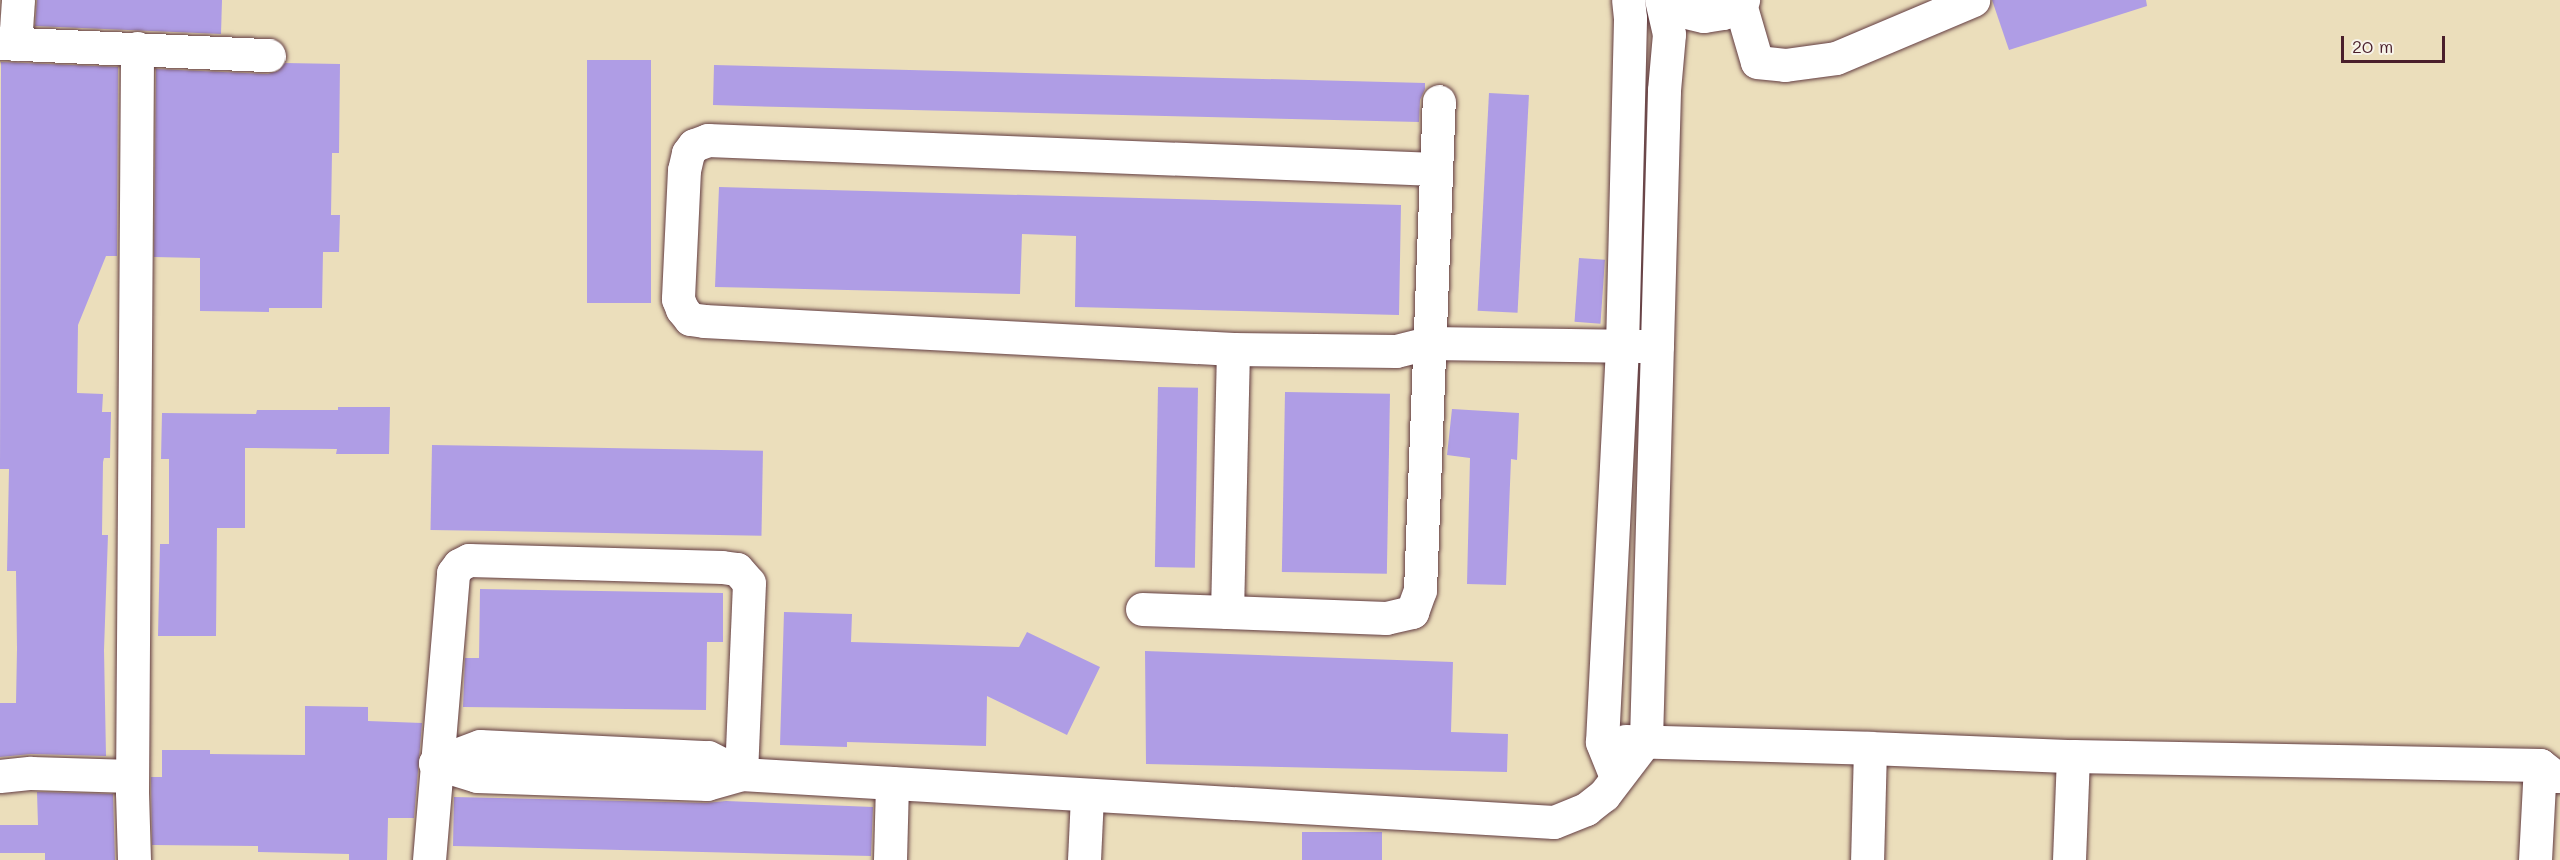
<!DOCTYPE html>
<style>
body{margin:0}
#map{position:relative;width:2560px;height:860px;overflow:hidden;background:#ebdebb;font-family:Mali,sans-serif}
div>[style]{position:absolute}
.building>*{inset:0;background:#af9de5;transform-origin:0 0}
.roads{filter:drop-shadow(0 0 2px #623c41) drop-shadow(0 0 2px #623c41)}
.minor>*{height:33px;margin:-16.5px;padding:0 16.5px;transform-origin:16.5px;border-radius:16.5px;background:#fff}
span{translate:-50% -50%;white-space:nowrap;text-align:center;line-height:1.15;-webkit-text-stroke:4.5px #f7f3e8;paint-order:stroke}
.scale{position:absolute;left:2341px;top:36px;width:104px;height:27px;box-sizing:border-box;border:3px solid #4a1f2b;border-top:0;padding-left:8px;font-size:18px;line-height:21px;white-space:nowrap;color:#4a1f2b;-webkit-text-stroke:4px #f7f3e8;paint-order:stroke}
</style>
<div id="map">
<div class="building">
<div style="clip-path:polygon(37px 0,222px 0,221px 34px,35px 26px)"></div>
<div style="clip-path:polygon(1992px 0,2146px 0,2147px 6px,2009px 50px)"></div>
<div style="left:587px;top:60px;width:64px;height:243px"></div>
<div style="clip-path:polygon(1px 62px,118px 67px,117px 256px,106px 256px,78px 325px,77px 393px,103px 394px,102px 412px,111px 412px,110px 458px,104px 458px,103px 462px,102px 535px,108px 535px,104px 650px,106px 756px,31px 754px,0 757px,0 703px,16px 703px,17px 649px,16px 571px,7px 571px,9px 469px,0 469px)"></div>
<div style="clip-path:polygon(285px 63px,340px 64px,339px 153px,332px 153px,331px 215px,340px 215px,339px 252px,323px 252px,322px 308px,269px 308px,269px 312px,200px 311px,200px 258px,154px 257px,156px 69px,268px 74px,278px 71px)"></div>
<div style="clip-path:polygon(714px 65px,1425px 83px,1425px 89px,1420px 100px,1419px 122px,745px 106px,713px 105px)"></div>
<div style="left:1489px;top:93px;width:40px;height:218px;rotate:3deg"></div>
<div style="clip-path:polygon(719px 187px,1401px 205px,1399px 315px,1075px 307px,1076px 236px,1022px 234px,1020px 294px,715px 287px)"></div>
<div style="left:1579px;top:258px;width:26px;height:64px;rotate:4deg"></div>
<div style="left:1158px;top:387px;width:40px;height:180px;rotate:1deg"></div>
<div style="left:1285px;top:392px;width:105px;height:180px;rotate:1deg"></div>
<div style="clip-path:polygon(338px 407px,390px 407px,389px 454px,336px 454px,337px 449px,245px 448px,245px 528px,217px 528px,216px 636px,158px 636px,160px 544px,169px 544px,169px 459px,161px 459px,162px 413px,256px 414px,257px 410px,338px 410px)"></div>
<div style="clip-path:polygon(1452px 409px,1519px 413px,1517px 460px,1511px 459px,1506px 585px,1467px 584px,1470px 458px,1447px 455px)"></div>
<div style="left:432px;top:445px;width:331px;height:85px;rotate:1deg"></div>
<div style="clip-path:polygon(480px 589px,723px 593px,723px 642px,707px 642px,706px 710px,463px 707px,465px 658px,479px 658px)"></div>
<div style="clip-path:polygon(784px 612px,852px 614px,851px 642px,1019px 647px,1027px 632px,1100px 667px,1067px 735px,987px 696px,986px 746px,847px 742px,847px 747px,780px 745px)"></div>
<div style="clip-path:polygon(1145px 651px,1453px 662px,1451px 732px,1508px 734px,1507px 772px,1146px 764px)"></div>
<div style="clip-path:polygon(305px 706px,368px 707px,368px 721px,422px 723px,414px 818px,388px 818px,387px 860px,349px 860px,349px 854px,258px 852px,258px 846px,152px 845px,151px 777px,162px 777px,162px 750px,210px 750px,210px 754px,305px 755px)"></div>
<div style="clip-path:polygon(37px 792px,113px 794px,115px 860px,45px 860px,45px 853px,0 853px,0 825px,38px 825px)"></div>
<div style="clip-path:polygon(454px 797px,706px 803px,726px 801px,873px 807px,871px 856px,453px 846px)"></div>
<div style="left:1382px;top:832px;width:28px;height:80px;rotate:90deg"></div>
</div>
<div class="roads">
<div class="minor">
<div style="left:1667px;top:0;width:22px;rotate:32deg"></div>
<div style="left:1686px;top:12px;width:18px;rotate:13deg"></div>
<div style="left:1704px;top:16px;width:19px;rotate:-9deg"></div>
<div style="left:1723px;top:13px;width:24px;rotate:-33deg"></div>
<div style="left:1740px;top:4px;width:60px;rotate:73.7deg"></div>
<div style="left:1757px;top:62px;width:28px;rotate:6deg"></div>
<div style="left:1785px;top:65px;width:51px;rotate:-7.8deg"></div>
<div style="left:1836px;top:58px;width:149px;rotate:-22.9deg"></div>
<div style="left:0;top:43px;width:269px;rotate:2.6deg"></div>
<div style="left:15px;top:44px;width:44px;rotate:-86.1deg"></div>
<div style="left:1435px;top:169px;width:728px;rotate:-177.72deg"></div>
<div style="left:708px;top:140px;width:15px;rotate:160deg"></div>
<div style="left:694px;top:145px;width:10px;rotate:127deg"></div>
<div style="left:688px;top:153px;width:17px;rotate:103deg"></div>
<div style="left:684px;top:170px;width:129px;rotate:92.7deg"></div>
<div style="left:678px;top:299px;width:11px;rotate:68deg"></div>
<div style="left:682px;top:309px;width:13px;rotate:51deg"></div>
<div style="left:690px;top:319px;width:14px;rotate:8deg"></div>
<div style="left:704px;top:321px;width:530px;rotate:3.03deg"></div>
<div style="left:1233px;top:349px;width:163px;rotate:0.7deg"></div>
<div style="left:1396px;top:351px;width:34px;rotate:-14deg"></div>
<div style="left:1429px;top:343px;width:228px;rotate:0.8deg"></div>
<div style="left:1233px;top:349px;width:263px;rotate:91.3deg"></div>
<div style="left:1227px;top:612px;width:159px;rotate:2.2deg"></div>
<div style="left:1386px;top:618px;width:27px;rotate:-13deg"></div>
<div style="left:1412px;top:612px;width:23px;rotate:-70deg"></div>
<div style="left:1420px;top:590px;width:489px;rotate:-87.8deg"></div>
<div style="left:1142px;top:609px;width:85px;rotate:2deg"></div>
<div style="left:1625px;top:741px;width:245px;rotate:1.6deg"></div>
<div style="left:1870px;top:748px;width:112px;rotate:91.5deg"></div>
<div style="left:1870px;top:748px;width:203px;rotate:2.3deg"></div>
<div style="left:2073px;top:756px;width:467px;rotate:1.1deg"></div>
<div style="left:2540px;top:765px;width:18px;rotate:38deg"></div>
<div style="left:2554px;top:776px;width:6px"></div>
<div style="left:435px;top:763px;width:44px;rotate:17.2deg"></div>
<div style="left:477px;top:776px;width:230px;rotate:2deg"></div>
<div style="left:707px;top:784px;width:35px;rotate:-16deg"></div>
<div style="left:741px;top:774px;width:814px;rotate:3.38deg"></div>
<div style="left:1554px;top:822px;width:35px;rotate:-22deg"></div>
<div style="left:1586px;top:809px;width:23px;rotate:-38deg"></div>
<div style="left:1604px;top:795px;width:69px;rotate:-52.6deg"></div>
<div style="left:1646px;top:740px;width:650px;rotate:-88.41deg"></div>
<div style="left:1664px;top:90px;width:56px;rotate:-84.9deg"></div>
<div style="left:1669px;top:34px;width:35px;rotate:-103deg"></div>
<div style="left:435px;top:763px;width:48px;rotate:-20.7deg"></div>
<div style="left:480px;top:746px;width:228px;rotate:2.8deg"></div>
<div style="left:708px;top:757px;width:37px;rotate:27deg"></div>
<div style="left:0;top:776px;width:31px;rotate:-6deg"></div>
<div style="left:31px;top:773px;width:101px;rotate:1.7deg"></div>
<div style="left:1616px;top:777px;width:38px;rotate:-112deg"></div>
<div style="left:1602px;top:742px;width:396px;rotate:-87.1deg"></div>
<div style="left:1622px;top:347px;width:329px;rotate:-88.6deg"></div>
<div style="left:1630px;top:18px;width:18px;rotate:-96deg"></div>
<div style="left:134px;top:860px;width:68px;rotate:-91.7deg"></div>
<div style="left:132px;top:792px;width:744px;rotate:-89.61deg"></div>
<div style="left:429px;top:860px;width:288px;rotate:-85.2deg"></div>
<div style="left:453px;top:573px;width:10px;rotate:-53deg"></div>
<div style="left:459px;top:565px;width:11px;rotate:-27deg"></div>
<div style="left:469px;top:560px;width:253px;rotate:1.6deg"></div>
<div style="left:722px;top:567px;width:15px;rotate:8deg"></div>
<div style="left:737px;top:569px;width:18px;rotate:49deg"></div>
<div style="left:749px;top:583px;width:191px;rotate:92.4deg"></div>
<div style="left:890px;top:860px;width:77px;rotate:-88.5deg"></div>
<div style="left:1084px;top:860px;width:64px;rotate:-87.3deg"></div>
<div style="left:2069px;top:860px;width:104px;rotate:-87.8deg"></div>
<div style="left:2535px;top:860px;width:95px;rotate:-87deg"></div>
</div>
</div>
<div class="scale">20 m</div>
</div>
